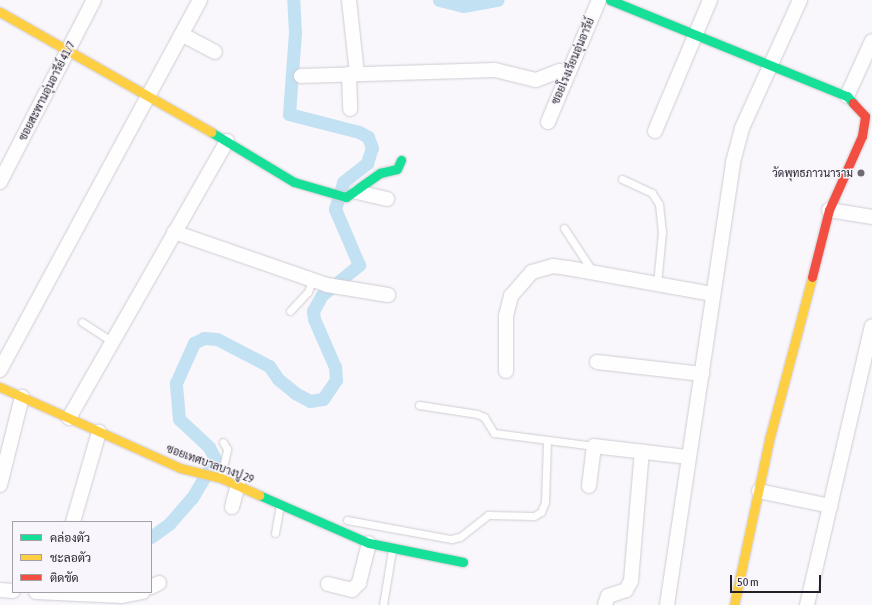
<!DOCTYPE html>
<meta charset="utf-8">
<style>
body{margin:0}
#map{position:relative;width:872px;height:605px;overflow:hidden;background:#f9f7fb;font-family:"Asap Condensed",Sarabun,sans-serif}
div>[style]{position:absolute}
.canal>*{height:13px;margin:-6.5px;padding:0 6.5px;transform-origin:6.5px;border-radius:6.5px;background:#c2e1f3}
.roads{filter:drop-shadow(0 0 1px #cfccd3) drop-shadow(0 0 1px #cfccd3)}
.lane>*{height:7px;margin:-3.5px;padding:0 3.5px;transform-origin:3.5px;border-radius:3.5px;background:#fefefe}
.street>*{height:14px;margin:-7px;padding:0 7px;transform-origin:7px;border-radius:7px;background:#fefefe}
.fast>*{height:9px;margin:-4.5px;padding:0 4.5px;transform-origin:4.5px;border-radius:4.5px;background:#16e098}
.slow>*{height:9px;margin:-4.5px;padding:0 4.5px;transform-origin:4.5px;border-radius:4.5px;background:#ffcf43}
.jam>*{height:9px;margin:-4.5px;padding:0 4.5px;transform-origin:4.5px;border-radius:4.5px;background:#f24e42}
.dots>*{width:11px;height:11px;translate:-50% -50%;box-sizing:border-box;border:2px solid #f8f6fc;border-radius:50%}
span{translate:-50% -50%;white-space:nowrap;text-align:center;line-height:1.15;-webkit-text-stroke:3px #f8f6fc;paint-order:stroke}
.street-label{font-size:11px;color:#241f2a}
.poi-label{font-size:11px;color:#241f2a}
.right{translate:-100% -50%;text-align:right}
.legend{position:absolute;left:12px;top:521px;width:140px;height:72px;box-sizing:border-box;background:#f8f6fc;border:1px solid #a3a0a8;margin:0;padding:5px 7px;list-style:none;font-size:12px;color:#241f2a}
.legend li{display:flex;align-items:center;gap:8px;height:20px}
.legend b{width:20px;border:1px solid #a3a0a8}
.scale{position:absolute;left:730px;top:575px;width:91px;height:18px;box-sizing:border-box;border:2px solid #241f2a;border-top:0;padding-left:5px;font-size:12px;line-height:14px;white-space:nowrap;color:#241f2a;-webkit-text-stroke:3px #f8f6fc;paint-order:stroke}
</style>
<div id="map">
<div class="canal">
<div style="left:439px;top:0;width:25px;rotate:14deg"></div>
<div style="left:463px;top:6px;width:35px;rotate:-10deg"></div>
<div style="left:151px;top:537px;width:22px;rotate:-36deg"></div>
<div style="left:169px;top:524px;width:35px;rotate:-49deg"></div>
<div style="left:192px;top:498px;width:45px;rotate:-59.5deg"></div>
<div style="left:215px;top:459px;width:13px;rotate:-117deg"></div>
<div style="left:209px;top:447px;width:41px;rotate:-137deg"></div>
<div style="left:179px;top:419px;width:36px;rotate:-95deg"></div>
<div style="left:176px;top:383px;width:44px;rotate:-65.8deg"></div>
<div style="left:194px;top:343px;width:11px;rotate:-27deg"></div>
<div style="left:204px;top:338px;width:13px;rotate:4deg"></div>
<div style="left:217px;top:339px;width:59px;rotate:27.4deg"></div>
<div style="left:269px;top:366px;width:16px;rotate:55deg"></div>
<div style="left:278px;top:379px;width:22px;rotate:39deg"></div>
<div style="left:295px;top:393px;width:17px;rotate:28deg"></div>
<div style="left:310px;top:401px;width:13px;rotate:-9deg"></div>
<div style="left:323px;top:399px;width:23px;rotate:-56deg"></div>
<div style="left:336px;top:380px;width:13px;rotate:-94deg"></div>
<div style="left:335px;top:367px;width:52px;rotate:-113.6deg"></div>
<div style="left:314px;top:319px;width:8px;rotate:-97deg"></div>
<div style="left:313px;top:311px;width:18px;rotate:-61deg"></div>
<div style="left:322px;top:295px;width:48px;rotate:-39deg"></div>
<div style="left:359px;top:265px;width:61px;rotate:-113.2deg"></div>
<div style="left:335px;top:209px;width:28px;rotate:-73deg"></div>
<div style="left:343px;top:182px;width:31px;rotate:-38deg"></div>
<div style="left:367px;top:163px;width:16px;rotate:-72deg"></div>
<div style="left:372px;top:148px;width:12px;rotate:-110deg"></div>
<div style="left:368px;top:137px;width:10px;rotate:-151deg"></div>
<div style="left:359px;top:132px;width:72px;rotate:-165.6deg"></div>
<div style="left:289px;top:114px;width:81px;rotate:-85.8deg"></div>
<div style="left:295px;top:33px;width:33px;rotate:-93deg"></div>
</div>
<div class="roads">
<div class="lane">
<div style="left:622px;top:179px;width:33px;rotate:25deg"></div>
<div style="left:652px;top:193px;width:13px;rotate:58deg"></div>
<div style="left:659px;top:204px;width:28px;rotate:84deg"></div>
<div style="left:662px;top:232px;width:52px;rotate:95.5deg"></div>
<div style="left:564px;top:228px;width:53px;rotate:56.6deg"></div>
<div style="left:290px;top:311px;width:26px;rotate:-47deg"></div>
<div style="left:308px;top:292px;width:13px;rotate:-72deg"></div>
<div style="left:82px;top:322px;width:35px;rotate:33deg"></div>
<div style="left:419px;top:405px;width:59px;rotate:8.8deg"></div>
<div style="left:477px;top:414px;width:8px;rotate:23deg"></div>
<div style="left:484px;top:417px;width:19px;rotate:58deg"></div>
<div style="left:494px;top:433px;width:101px;rotate:7.4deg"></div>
<div style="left:221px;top:476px;width:28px;rotate:-77deg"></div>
<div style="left:227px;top:449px;width:8px;rotate:-120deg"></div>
<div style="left:347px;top:520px;width:106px;rotate:10.4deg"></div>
<div style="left:451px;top:539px;width:9px;rotate:-13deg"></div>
<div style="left:460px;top:537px;width:36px;rotate:-38deg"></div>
<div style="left:488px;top:515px;width:46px;rotate:1.2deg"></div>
<div style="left:534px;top:516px;width:8px;rotate:-30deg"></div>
<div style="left:541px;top:512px;width:11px;rotate:-68deg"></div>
<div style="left:545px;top:502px;width:61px;rotate:-88.1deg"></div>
<div style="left:275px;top:533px;width:27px;rotate:-80deg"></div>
<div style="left:383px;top:605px;width:56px;rotate:-80.7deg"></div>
</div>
<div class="street">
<div style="left:349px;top:0;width:74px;rotate:83.8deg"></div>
<div style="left:183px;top:35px;width:36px;rotate:28deg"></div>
<div style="left:349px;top:74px;width:35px;rotate:88deg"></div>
<div style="left:301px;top:76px;width:194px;rotate:-1.8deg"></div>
<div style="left:495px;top:70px;width:42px;rotate:13.7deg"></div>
<div style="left:536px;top:80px;width:25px;rotate:-21deg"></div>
<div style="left:559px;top:71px;width:10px;rotate:6deg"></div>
<div style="left:847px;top:96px;width:60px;rotate:-65.6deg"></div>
<div style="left:548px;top:122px;width:132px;rotate:-67.3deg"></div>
<div style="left:655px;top:131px;width:142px;rotate:-67.2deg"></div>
<div style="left:0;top:182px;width:205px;rotate:-62.7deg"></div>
<div style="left:357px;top:192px;width:31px;rotate:13deg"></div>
<div style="left:829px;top:210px;width:44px;rotate:9.2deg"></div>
<div style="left:174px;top:232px;width:162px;rotate:19.1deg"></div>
<div style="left:327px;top:285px;width:62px;rotate:9.3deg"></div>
<div style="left:597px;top:362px;width:106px;rotate:6.5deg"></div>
<div style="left:0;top:370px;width:421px;rotate:-61.6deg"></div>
<div style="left:506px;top:371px;width:55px;rotate:-90deg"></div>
<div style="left:506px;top:316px;width:21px;rotate:-76deg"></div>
<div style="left:511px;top:296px;width:32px;rotate:-49deg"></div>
<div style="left:532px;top:272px;width:22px;rotate:-16deg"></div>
<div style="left:553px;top:266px;width:15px;rotate:8deg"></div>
<div style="left:568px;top:268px;width:146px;rotate:10.2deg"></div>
<div style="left:69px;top:418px;width:319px;rotate:-60.3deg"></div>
<div style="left:0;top:485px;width:91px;rotate:-76deg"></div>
<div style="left:589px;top:486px;width:40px;rotate:-82.9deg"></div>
<div style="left:594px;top:446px;width:95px;rotate:6.7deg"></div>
<div style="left:759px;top:491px;width:73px;rotate:11.9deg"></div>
<div style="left:232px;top:507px;width:23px;rotate:-75deg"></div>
<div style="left:73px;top:522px;width:94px;rotate:-73.9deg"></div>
<div style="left:328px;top:584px;width:25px;rotate:14deg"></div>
<div style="left:352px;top:590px;width:10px;rotate:-45deg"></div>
<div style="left:359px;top:583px;width:41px;rotate:-76deg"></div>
<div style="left:151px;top:587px;width:9px;rotate:-27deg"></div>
<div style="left:0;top:590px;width:13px;rotate:4deg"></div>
<div style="left:36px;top:592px;width:86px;rotate:2.7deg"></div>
<div style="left:122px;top:596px;width:21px;rotate:-11deg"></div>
<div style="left:605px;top:605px;width:9px;rotate:-72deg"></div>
<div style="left:608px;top:596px;width:19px;rotate:-18deg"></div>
<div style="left:626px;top:590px;width:10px;rotate:-61deg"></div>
<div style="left:631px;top:581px;width:130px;rotate:-85.2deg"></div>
<div style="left:667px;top:605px;width:448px;rotate:-81.5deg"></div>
<div style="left:733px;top:162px;width:35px;rotate:-75deg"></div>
<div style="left:742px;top:128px;width:141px;rotate:-65.6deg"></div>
<div style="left:807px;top:605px;width:286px;rotate:-76.9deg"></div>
</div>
<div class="fast">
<div style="left:610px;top:0;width:256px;rotate:22.1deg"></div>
<div style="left:847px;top:96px;width:9px;rotate:49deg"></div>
<div style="left:211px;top:132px;width:97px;rotate:31.1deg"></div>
<div style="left:294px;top:182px;width:54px;rotate:16.1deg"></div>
<div style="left:346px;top:197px;width:42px;rotate:-35.2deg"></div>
<div style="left:380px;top:173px;width:17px;rotate:-13deg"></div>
<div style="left:397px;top:169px;width:10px;rotate:-66deg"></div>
<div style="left:259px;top:495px;width:120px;rotate:23.6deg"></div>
<div style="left:369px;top:543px;width:96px;rotate:11.4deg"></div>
</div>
<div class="slow">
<div style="left:0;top:12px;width:243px;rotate:29.6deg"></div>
<div style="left:0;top:387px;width:197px;rotate:24.2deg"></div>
<div style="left:180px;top:468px;width:42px;rotate:13.7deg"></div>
<div style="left:221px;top:478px;width:42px;rotate:24.1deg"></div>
<div style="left:734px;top:605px;width:169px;rotate:-78deg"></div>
<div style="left:769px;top:440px;width:169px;rotate:-75.2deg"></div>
</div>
<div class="jam">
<div style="left:812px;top:277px;width:69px;rotate:-75.8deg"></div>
<div style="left:829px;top:210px;width:81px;rotate:-66deg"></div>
<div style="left:862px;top:136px;width:20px;rotate:-81deg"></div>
<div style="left:865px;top:116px;width:18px;rotate:-133deg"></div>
</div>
</div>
<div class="dots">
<div style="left:861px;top:173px;background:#6f6b73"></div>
</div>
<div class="street-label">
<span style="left:573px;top:61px;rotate:-67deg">ซอยโรงเรียนอุ่นอารีย์</span>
<span style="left:47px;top:91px;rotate:-63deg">ซอยสะพานอุ่นอารีย์ 41/7</span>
<span style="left:210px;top:464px;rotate:20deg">ซอยเทศบาลบางปู 29</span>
</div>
<div class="poi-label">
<span class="right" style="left:853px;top:173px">วัดพุทธภาวนาราม</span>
</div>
<ul class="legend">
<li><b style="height:5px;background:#16e098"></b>คล่องตัว</li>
<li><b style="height:5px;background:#ffcf43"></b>ชะลอตัว</li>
<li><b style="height:5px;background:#f24e42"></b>ติดขัด</li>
</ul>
<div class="scale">50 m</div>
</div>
